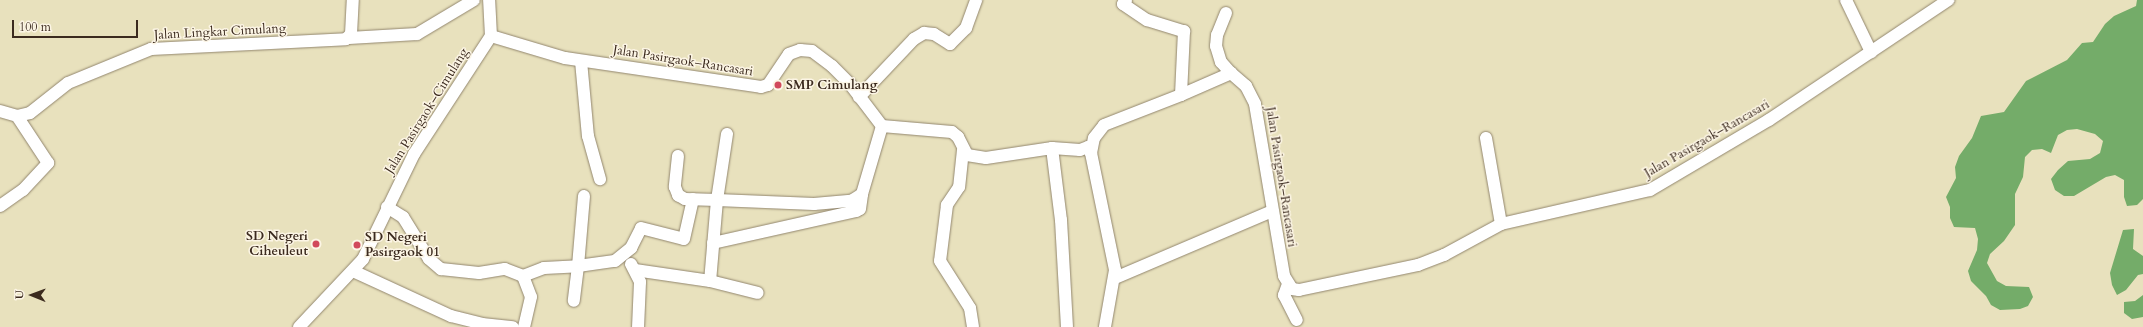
<!DOCTYPE html>
<meta charset="utf-8">
<style>
body{margin:0}
#map{position:relative;width:2143px;height:327px;overflow:hidden;background:#e8e1bd;font-family:Cardo,serif}
div>[style]{position:absolute}
.forest>*{inset:0;background:#74ac69}
.roads{filter:drop-shadow(0 0 1px #92866e) drop-shadow(0 0 1px #92866e)}
.minor>*{height:12px;margin:-6px;padding:0 6px;transform-origin:6px;border-radius:6px;background:#fff}
.dots>*{width:11px;height:11px;translate:-50% -50%;box-sizing:border-box;border:2px solid #fcf5e5;border-radius:50%}
span{translate:-50% -50%;white-space:nowrap;text-align:center;line-height:1.15;-webkit-text-stroke:3px #fcf5e5;paint-order:stroke}
.street-label{font-size:13px;color:#3b2a1e}
.poi-label{font-size:13px;color:#3b2a1e;font-weight:700}
.left{translate:0 -50%;text-align:left}
.right{translate:-100% -50%;text-align:right}
.north{position:absolute;left:12px;top:275px;width:40px;height:40px;-webkit-text-stroke:3px #fcf5e5;paint-order:stroke;rotate:271deg;font-size:11px;font-weight:700;line-height:16px;text-align:center;color:#3b2a1e}
.north::after{content:'';display:block;margin:auto;width:14px;height:18px;background:#3b2a1e;clip-path:polygon(50% 0,100% 100%,50% 72%,0 100%)}
.scale{position:absolute;left:12px;top:20px;width:126px;height:18px;box-sizing:border-box;border:2px solid #3b2a1e;border-top:0;padding-left:5px;font-size:12px;line-height:14px;white-space:nowrap;color:#3b2a1e;-webkit-text-stroke:3px #fcf5e5;paint-order:stroke}
</style>
<div id="map">
<div class="forest">
<div style="clip-path:polygon(2137px 0,2143px 0,2143px 199px,2137px 205px,2127px 206px,2124px 197px,2124px 180px,2115px 175px,2106px 177px,2074px 196px,2064px 196px,2055px 190px,2051px 179px,2058px 170px,2068px 161px,2090px 159px,2100px 153px,2103px 141px,2095px 134px,2077px 129px,2067px 130px,2058px 135px,2051px 153px,2042px 149px,2032px 150px,2025px 157px,2023px 177px,2015px 194px,2015px 225px,2004px 241px,1990px 254px,1987px 263px,1997px 281px,2006px 286px,2029px 287px,2033px 297px,2028px 306px,2020px 309px,2000px 310px,1991px 305px,1986px 296px,1971px 281px,1968px 271px,1977px 250px,1978px 239px,1975px 228px,1954px 227px,1950px 218px,1950px 207px,1946px 197px,1956px 178px,1955px 167px,1959px 156px,1972px 138px,1981px 116px,2004px 112px,2026px 81px,2067px 60px,2082px 43px,2093px 42px,2105px 24px,2114px 16px,2136px 6px)"></div>
<div style="clip-path:polygon(2134px 229px,2133px 249px,2143px 256px,2143px 274px,2138px 275px,2126px 290px,2117px 295px,2112px 285px,2110px 273px,2123px 230px)"></div>
<div style="clip-path:polygon(2143px 295px,2143px 317px,2132px 319px,2124px 313px,2124px 302px,2135px 301px)"></div>
</div>
<div class="roads">
<div class="minor">
<div style="left:1126px;top:0;width:5px;rotate:127deg"></div>
<div style="left:1123px;top:4px;width:29px;rotate:34deg"></div>
<div style="left:1147px;top:20px;width:39px;rotate:17deg"></div>
<div style="left:1184px;top:31px;width:64px;rotate:92.7deg"></div>
<div style="left:1846px;top:0;width:58px;rotate:64.3deg"></div>
<div style="left:1226px;top:13px;width:24px;rotate:112deg"></div>
<div style="left:1217px;top:35px;width:11px;rotate:95deg"></div>
<div style="left:1216px;top:46px;width:17px;rotate:73deg"></div>
<div style="left:1221px;top:62px;width:15px;rotate:48deg"></div>
<div style="left:491px;top:36px;width:77px;rotate:16.6deg"></div>
<div style="left:565px;top:58px;width:198px;rotate:8.4deg"></div>
<div style="left:761px;top:87px;width:7px;rotate:-16deg"></div>
<div style="left:768px;top:85px;width:37px;rotate:-56deg"></div>
<div style="left:789px;top:54px;width:12px;rotate:-20deg"></div>
<div style="left:800px;top:50px;width:12px;rotate:5deg"></div>
<div style="left:812px;top:51px;width:25px;rotate:37deg"></div>
<div style="left:832px;top:66px;width:25px;rotate:45deg"></div>
<div style="left:850px;top:84px;width:53px;rotate:52.7deg"></div>
<div style="left:882px;top:126px;width:70px;rotate:4.9deg"></div>
<div style="left:952px;top:132px;width:8px;rotate:40deg"></div>
<div style="left:958px;top:137px;width:20px;rotate:63deg"></div>
<div style="left:967px;top:155px;width:19px;rotate:9deg"></div>
<div style="left:986px;top:158px;width:67px;rotate:-8.6deg"></div>
<div style="left:1052px;top:148px;width:28px;rotate:4deg"></div>
<div style="left:1080px;top:150px;width:9px;rotate:-21deg"></div>
<div style="left:1088px;top:147px;width:7px;rotate:63deg"></div>
<div style="left:1091px;top:153px;width:15px;rotate:-79deg"></div>
<div style="left:1094px;top:138px;width:16px;rotate:-52deg"></div>
<div style="left:1104px;top:125px;width:83px;rotate:-21.3deg"></div>
<div style="left:1181px;top:95px;width:55px;rotate:-23.7deg"></div>
<div style="left:1231px;top:73px;width:20px;rotate:41deg"></div>
<div style="left:1246px;top:86px;width:20px;rotate:63deg"></div>
<div style="left:1255px;top:104px;width:174px;rotate:80.4deg"></div>
<div style="left:1284px;top:276px;width:15px;rotate:58deg"></div>
<div style="left:1292px;top:289px;width:7px;rotate:8deg"></div>
<div style="left:1299px;top:290px;width:122px;rotate:-11.9deg"></div>
<div style="left:1418px;top:265px;width:28px;rotate:-21deg"></div>
<div style="left:1444px;top:255px;width:65px;rotate:-28.5deg"></div>
<div style="left:1501px;top:224px;width:153px;rotate:-12.9deg"></div>
<div style="left:1650px;top:190px;width:138px;rotate:-30.5deg"></div>
<div style="left:1769px;top:120px;width:216px;rotate:-33.8deg"></div>
<div style="left:349px;top:38px;width:68px;rotate:-3.4deg"></div>
<div style="left:417px;top:34px;width:66px;rotate:-30.8deg"></div>
<div style="left:581px;top:61px;width:75px;rotate:84.7deg"></div>
<div style="left:588px;top:136px;width:45px;rotate:74.4deg"></div>
<div style="left:859px;top:97px;width:80px;rotate:-46.5deg"></div>
<div style="left:914px;top:39px;width:12px;rotate:-31deg"></div>
<div style="left:924px;top:33px;width:10px;rotate:6deg"></div>
<div style="left:934px;top:34px;width:19px;rotate:32deg"></div>
<div style="left:950px;top:44px;width:23px;rotate:-45deg"></div>
<div style="left:966px;top:28px;width:30px;rotate:-70deg"></div>
<div style="left:0;top:111px;width:18px;rotate:16deg"></div>
<div style="left:17px;top:116px;width:13px;rotate:-13deg"></div>
<div style="left:30px;top:113px;width:48px;rotate:-38.3deg"></div>
<div style="left:68px;top:83px;width:90px;rotate:-22.3deg"></div>
<div style="left:151px;top:49px;width:195px;rotate:-2.9deg"></div>
<div style="left:346px;top:39px;width:7px;rotate:-45deg"></div>
<div style="left:351px;top:34px;width:34px;rotate:-87deg"></div>
<div style="left:727px;top:134px;width:67px;rotate:98.6deg"></div>
<div style="left:717px;top:200px;width:97px;rotate:2.4deg"></div>
<div style="left:814px;top:204px;width:37px;rotate:-5deg"></div>
<div style="left:851px;top:201px;width:13px;rotate:-32deg"></div>
<div style="left:862px;top:194px;width:71px;rotate:-73.6deg"></div>
<div style="left:1486px;top:138px;width:87px;rotate:80.1deg"></div>
<div style="left:1052px;top:148px;width:73px;rotate:82.9deg"></div>
<div style="left:1061px;top:220px;width:107px;rotate:86.8deg"></div>
<div style="left:963px;top:150px;width:37px;rotate:96deg"></div>
<div style="left:959px;top:187px;width:22px;rotate:124deg"></div>
<div style="left:947px;top:205px;width:56px;rotate:97.1deg"></div>
<div style="left:940px;top:261px;width:56px;rotate:57.4deg"></div>
<div style="left:970px;top:308px;width:19px;rotate:81deg"></div>
<div style="left:1091px;top:153px;width:119px;rotate:78.4deg"></div>
<div style="left:1115px;top:270px;width:58px;rotate:100deg"></div>
<div style="left:678px;top:156px;width:31px;rotate:96deg"></div>
<div style="left:675px;top:187px;width:9px;rotate:69deg"></div>
<div style="left:678px;top:195px;width:8px;rotate:30deg"></div>
<div style="left:685px;top:199px;width:32px;rotate:2deg"></div>
<div style="left:717px;top:200px;width:81px;rotate:94.9deg"></div>
<div style="left:584px;top:196px;width:70px;rotate:94.9deg"></div>
<div style="left:578px;top:266px;width:37px;rotate:-8deg"></div>
<div style="left:615px;top:261px;width:21px;rotate:-39deg"></div>
<div style="left:631px;top:248px;width:22px;rotate:-63deg"></div>
<div style="left:641px;top:228px;width:44px;rotate:14.3deg"></div>
<div style="left:684px;top:239px;width:41px;rotate:-77.3deg"></div>
<div style="left:0;top:206px;width:28px;rotate:-35deg"></div>
<div style="left:23px;top:190px;width:37px;rotate:-47deg"></div>
<div style="left:48px;top:163px;width:56px;rotate:-123.4deg"></div>
<div style="left:387px;top:207px;width:19px;rotate:32deg"></div>
<div style="left:403px;top:217px;width:49px;rotate:58.2deg"></div>
<div style="left:429px;top:259px;width:16px;rotate:40deg"></div>
<div style="left:441px;top:269px;width:38px;rotate:6deg"></div>
<div style="left:479px;top:273px;width:26px;rotate:-9deg"></div>
<div style="left:505px;top:269px;width:19px;rotate:21deg"></div>
<div style="left:523px;top:276px;width:22px;rotate:69deg"></div>
<div style="left:531px;top:297px;width:31px;rotate:103deg"></div>
<div style="left:713px;top:243px;width:147px;rotate:-12.6deg"></div>
<div style="left:856px;top:211px;width:4px;rotate:-27deg"></div>
<div style="left:860px;top:209px;width:15px;rotate:-82deg"></div>
<div style="left:631px;top:264px;width:20px;rotate:63deg"></div>
<div style="left:640px;top:282px;width:45px;rotate:92.5deg"></div>
<div style="left:635px;top:270px;width:76px;rotate:8.3deg"></div>
<div style="left:710px;top:281px;width:49px;rotate:14deg"></div>
<div style="left:353px;top:271px;width:108px;rotate:24.7deg"></div>
<div style="left:451px;top:316px;width:32px;rotate:14deg"></div>
<div style="left:482px;top:324px;width:31px;rotate:6deg"></div>
<div style="left:523px;top:276px;width:22px;rotate:-21deg"></div>
<div style="left:544px;top:268px;width:34px;rotate:-3deg"></div>
<div style="left:578px;top:266px;width:35px;rotate:97deg"></div>
<div style="left:1115px;top:278px;width:171px;rotate:-23.1deg"></div>
<div style="left:1288px;top:284px;width:12px;rotate:110deg"></div>
<div style="left:1284px;top:295px;width:28px;rotate:63deg"></div>
<div style="left:299px;top:327px;width:93px;rotate:-46.7deg"></div>
<div style="left:363px;top:259px;width:117px;rotate:-64.1deg"></div>
<div style="left:414px;top:154px;width:141px;rotate:-56.9deg"></div>
<div style="left:491px;top:36px;width:36px;rotate:-93deg"></div>
</div>
</div>
<div class="dots">
<div style="left:778px;top:85px;background:#d1495b"></div>
<div style="left:316px;top:244px;background:#d1495b"></div>
<div style="left:357px;top:245px;background:#d1495b"></div>
</div>
<div class="street-label">
<span style="left:220px;top:32px;rotate:-3deg">Jalan Lingkar Cimulang</span>
<span style="left:683px;top:61px;rotate:9deg">Jalan Pasirgaok–Rancasari</span>
<span style="left:427px;top:111px;rotate:-58deg">Jalan Pasirgaok–Cimulang</span>
<span style="left:1707px;top:139px;rotate:-30deg">Jalan Pasirgaok–Rancasari</span>
<span style="left:1281px;top:177px;rotate:81deg">Jalan Pasirgaok–Rancasari</span>
</div>
<div class="poi-label">
<span class="left" style="left:786px;top:85px">SMP Cimulang</span>
<span class="right" style="left:308px;top:244px">SD Negeri<br>Ciheuleut</span>
<span class="left" style="left:365px;top:245px">SD Negeri<br>Pasirgaok 01</span>
</div>
<div class="north">U</div>
<div class="scale">100 m</div>
</div>
